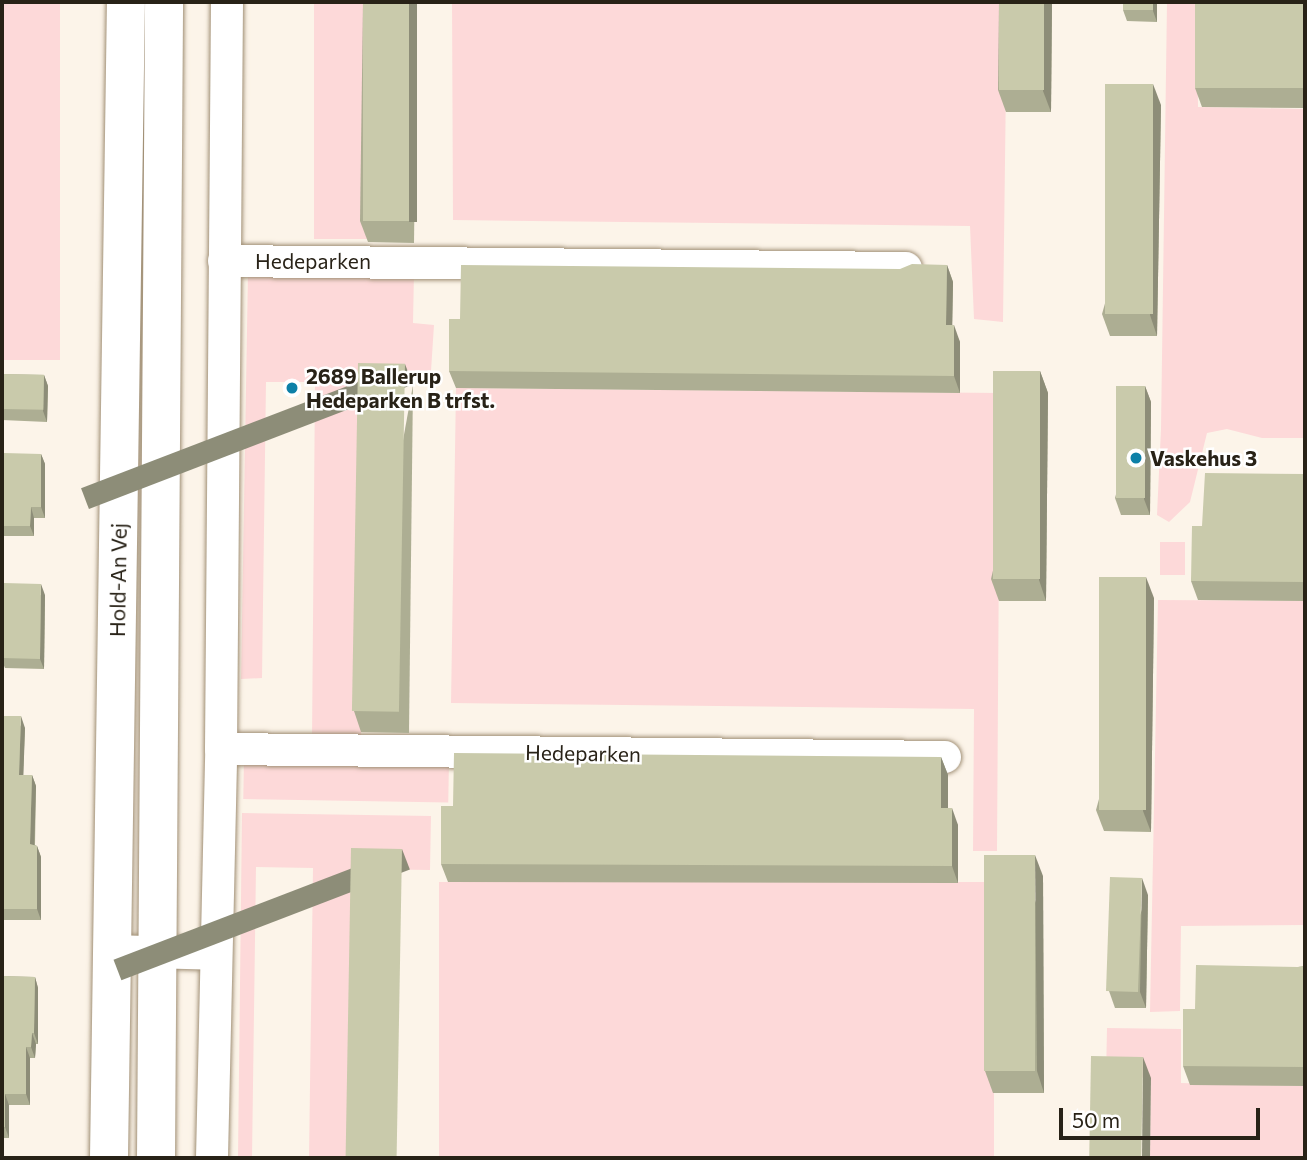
<!DOCTYPE html>
<style>
body{margin:0}
#map{position:relative;width:1307px;height:1160px;overflow:hidden;background:#fcf4e9;font-family:Commissioner,sans-serif}
div>[style]{position:absolute}
.green>*{inset:0;background:#fdd9d9;transform-origin:0 0}
.roads{filter:drop-shadow(0 0 2px #a19076) drop-shadow(0 0 2px #a19076)}
.minor>*{height:32px;margin:-16px;padding:0 16px;transform-origin:16px;border-radius:16px;background:#fff}
.tertiary>*{height:38px;margin:-19px;padding:0 19px;transform-origin:19px;border-radius:19px;background:#fff}
.wall>*{inset:0;background:#adae93}
.shaded-wall>*{inset:0;background:#8d8d78;transform-origin:0 0}
.building>*{inset:0;background:#c9caab;transform-origin:0 0}
.dots>*{width:19px;height:19px;translate:-50% -50%;box-sizing:border-box;border:4px solid #fff;border-radius:50%}
span{translate:-50% -50%;white-space:nowrap;text-align:center;line-height:1.15;-webkit-text-stroke:5px #fff;paint-order:stroke}
.street-label{font-size:21px;color:#282217}
.poi-label{font-size:21px;color:#282217;font-weight:700}
.left{translate:0 -50%;text-align:left}
.frame{position:absolute;inset:0;border:4px solid #282217;pointer-events:none}
.scale{position:absolute;left:1059px;top:1108px;width:201px;height:32px;box-sizing:border-box;border:4px solid #282217;border-top:0;padding-left:9px;font-size:21px;line-height:24px;white-space:nowrap;color:#282217;-webkit-text-stroke:5px #fff;paint-order:stroke}
</style>
<div id="map">
<div class="green">
<div style="left:2px;top:2px;width:58px;height:358px"></div>
<div style="left:314px;top:2px;width:57px;height:237px"></div>
<div style="clip-path:polygon(452px 2px,1007px 2px,1003px 322px,974px 319px,970px 226px,453px 220px)"></div>
<div style="clip-path:polygon(1167px 2px,1197px 2px,1198px 107px,1305px 109px,1305px 438px,1262px 438px,1227px 429px,1207px 433px,1190px 502px,1169px 522px,1157px 515px,1161px 429px)"></div>
<div style="clip-path:polygon(248px 272px,414px 272px,413px 323px,434px 325px,431px 371px,363px 373px,366px 384px,361px 736px,312px 739px,315px 382px,266px 382px,262px 678px,241px 679px)"></div>
<div style="clip-path:polygon(456px 388px,1000px 393px,997px 851px,973px 851px,974px 709px,451px 703px)"></div>
<div style="left:1160px;top:542px;width:25px;height:33px"></div>
<div style="clip-path:polygon(1158px 600px,1305px 601px,1305px 925px,1181px 926px,1180px 1011px,1150px 1012px)"></div>
<div style="left:244px;top:758px;width:205px;height:41px;rotate:1deg"></div>
<div style="clip-path:polygon(242px 813px,431px 816px,430px 870px,359px 869px,355px 1158px,309px 1158px,313px 868px,256px 867px,252px 1158px,238px 1158px)"></div>
<div style="left:439px;top:882px;width:555px;height:276px"></div>
<div style="clip-path:polygon(1107px 1028px,1181px 1029px,1181px 1083px,1305px 1086px,1305px 1158px,1150px 1158px,1151px 1078px,1106px 1077px)"></div>
</div>
<div class="roads">
<div class="minor">
<div style="left:224px;top:261px;width:682px;rotate:0.59deg"></div>
<div style="left:221px;top:749px;width:724px;rotate:0.63deg"></div>
<div style="left:111px;top:951px;width:105px;rotate:1.6deg"></div>
<div style="left:212px;top:1158px;width:409px;rotate:-88.7deg"></div>
<div style="left:221px;top:749px;width:747px;rotate:-89.54deg"></div>
</div>
<div class="tertiary">
<div style="left:109px;top:1158px;width:1156px;rotate:-89.16deg"></div>
<div style="left:156px;top:1158px;width:1156px;rotate:-89.6deg"></div>
</div>
</div>
<div class="wall">
<div style="clip-path:polygon(363px 2px,417px 2px,414px 243px,368px 242px,360px 221px)"></div>
<div style="clip-path:polygon(999px 2px,1052px 2px,1051px 112px,1006px 112px,998px 90px)"></div>
<div style="clip-path:polygon(1123px 2px,1157px 2px,1157px 22px,1127px 21px,1123px 10px)"></div>
<div style="clip-path:polygon(1305px 2px,1305px 108px,1202px 107px,1195px 88px)"></div>
<div style="clip-path:polygon(1161px 105px,1157px 336px,1110px 336px,1102px 314px)"></div>
<div style="clip-path:polygon(947px 265px,953px 282px,952px 325px,960px 342px,960px 393px,456px 388px,449px 371px,460px 319px)"></div>
<div style="clip-path:polygon(1040px 371px,1048px 393px,1046px 601px,999px 601px,991px 579px)"></div>
<div style="clip-path:polygon(2px 374px,44px 375px,48px 386px,47px 422px,2px 420px,2px 435px)"></div>
<div style="clip-path:polygon(413px 385px,409px 733px,361px 732px,354px 711px)"></div>
<div style="clip-path:polygon(1145px 386px,1151px 402px,1150px 515px,1121px 515px,1115px 498px)"></div>
<div style="clip-path:polygon(41px 454px,45px 464px,45px 518px,34px 518px,34px 536px,4px 536px,2px 529px,2px 471px,4px 471px)"></div>
<div style="clip-path:polygon(1305px 474px,1305px 601px,1198px 600px,1191px 581px,1202px 526px)"></div>
<div style="clip-path:polygon(45px 595px,44px 669px,5px 668px,2px 661px,2px 596px)"></div>
<div style="clip-path:polygon(1154px 598px,1151px 832px,1104px 831px,1096px 810px)"></div>
<div style="clip-path:polygon(2px 716px,25px 728px,23px 775px,32px 775px,36px 786px,35px 845px,37px 846px,41px 857px,41px 920px,2px 920px)"></div>
<div style="clip-path:polygon(941px 757px,948px 775px,948px 808px,958px 825px,958px 883px,448px 882px,441px 864px,453px 806px)"></div>
<div style="clip-path:polygon(1043px 876px,1044px 1093px,993px 1093px,985px 1071px)"></div>
<div style="clip-path:polygon(1148px 895px,1146px 1008px,1115px 1008px,1109px 991px)"></div>
<div style="clip-path:polygon(1305px 966px,1305px 1086px,1190px 1085px,1183px 1066px,1195px 1009px,1298px 967px)"></div>
<div style="clip-path:polygon(2px 976px,35px 977px,38px 988px,38px 1044px,36px 1044px,35px 1058px,30px 1058px,30px 1105px,9px 1105px,9px 1138px,2px 1138px,2px 1079px,3px 1079px,4px 1043px,2px 1043px)"></div>
</div>
<div class="shaded-wall">
<div style="left:409px;top:2px;width:8px;height:220px"></div>
<div style="clip-path:polygon(1044px 2px,1052px 2px,1051px 112px,1043px 91px)"></div>
<div style="clip-path:polygon(1153px 2px,1157px 2px,1157px 22px,1153px 11px)"></div>
<div style="clip-path:polygon(1153px 84px,1161px 105px,1157px 336px,1150px 315px)"></div>
<div style="clip-path:polygon(947px 265px,953px 282px,952px 342px,946px 325px)"></div>
<div style="clip-path:polygon(954px 325px,960px 342px,960px 393px,954px 376px)"></div>
<div style="left:405px;top:364px;width:22px;height:347px;rotate:69deg"></div>
<div style="clip-path:polygon(1040px 371px,1048px 393px,1046px 601px,1039px 580px)"></div>
<div style="clip-path:polygon(44px 375px,48px 386px,47px 422px,43px 411px)"></div>
<div style="clip-path:polygon(1145px 386px,1151px 402px,1150px 515px,1144px 499px)"></div>
<div style="clip-path:polygon(41px 454px,45px 464px,45px 518px,41px 507px)"></div>
<div style="clip-path:polygon(31px 507px,34px 518px,34px 536px,30px 526px)"></div>
<div style="clip-path:polygon(1146px 577px,1154px 598px,1151px 832px,1143px 811px)"></div>
<div style="clip-path:polygon(41px 584px,45px 595px,44px 669px,40px 659px)"></div>
<div style="clip-path:polygon(21px 716px,25px 728px,23px 786px,19px 775px)"></div>
<div style="clip-path:polygon(941px 757px,948px 775px,948px 825px,941px 808px)"></div>
<div style="clip-path:polygon(32px 775px,36px 786px,34px 855px,30px 844px)"></div>
<div style="clip-path:polygon(952px 808px,958px 825px,958px 883px,952px 866px)"></div>
<div style="clip-path:polygon(37px 846px,41px 857px,41px 920px,37px 909px)"></div>
<div style="left:402px;top:849px;width:22px;height:309px;rotate:69deg"></div>
<div style="clip-path:polygon(1035px 855px,1043px 876px,1044px 1093px,1037px 1071px)"></div>
<div style="clip-path:polygon(1142px 878px,1148px 895px,1146px 1008px,1140px 992px)"></div>
<div style="clip-path:polygon(35px 977px,38px 988px,38px 1044px,34px 1033px)"></div>
<div style="clip-path:polygon(32px 1033px,36px 1044px,35px 1058px,31px 1047px)"></div>
<div style="clip-path:polygon(26px 1047px,30px 1058px,30px 1105px,26px 1094px)"></div>
<div style="clip-path:polygon(1143px 1057px,1151px 1078px,1150px 1158px,1142px 1158px)"></div>
<div style="clip-path:polygon(5px 1094px,9px 1105px,9px 1138px,5px 1127px)"></div>
</div>
<div class="building">
<div style="left:363px;top:2px;width:46px;height:219px"></div>
<div style="left:999px;top:2px;width:45px;height:88px"></div>
<div style="left:1123px;top:2px;width:30px;height:8px"></div>
<div style="left:1195px;top:2px;width:110px;height:86px"></div>
<div style="left:1105px;top:84px;width:48px;height:230px"></div>
<div style="clip-path:polygon(912px 264px,947px 265px,946px 325px,954px 325px,954px 376px,449px 371px,449px 319px,460px 319px,461px 265px,900px 269px)"></div>
<div style="left:358px;top:363px;width:47px;height:348px;rotate:1deg"></div>
<div style="left:993px;top:371px;width:47px;height:208px"></div>
<div style="left:2px;top:374px;width:42px;height:35px;rotate:1deg"></div>
<div style="left:1116px;top:386px;width:29px;height:112px"></div>
<div style="clip-path:polygon(4px 453px,41px 454px,41px 507px,31px 507px,30px 526px,2px 526px,2px 471px,4px 471px)"></div>
<div style="clip-path:polygon(1205px 473px,1305px 474px,1305px 582px,1191px 581px,1192px 526px,1202px 526px)"></div>
<div style="left:1099px;top:577px;width:47px;height:233px"></div>
<div style="clip-path:polygon(4px 583px,41px 584px,40px 659px,2px 658px,2px 596px,4px 596px)"></div>
<div style="clip-path:polygon(2px 716px,21px 716px,19px 775px,32px 775px,30px 844px,37px 846px,37px 909px,2px 909px)"></div>
<div style="clip-path:polygon(454px 753px,941px 757px,941px 808px,952px 808px,952px 866px,441px 864px,441px 806px,453px 806px)"></div>
<div style="left:351px;top:848px;width:51px;height:310px;rotate:1deg"></div>
<div style="left:984px;top:855px;width:51px;height:216px"></div>
<div style="left:1110px;top:877px;width:32px;height:114px;rotate:2deg"></div>
<div style="clip-path:polygon(1196px 965px,1298px 967px,1305px 966px,1305px 1067px,1183px 1066px,1183px 1009px,1195px 1009px)"></div>
<div style="clip-path:polygon(2px 976px,35px 977px,34px 1033px,32px 1033px,31px 1047px,26px 1047px,26px 1094px,5px 1094px,5px 1127px,2px 1127px,2px 1079px,3px 1079px,4px 1032px,2px 1032px)"></div>
<div style="left:1091px;top:1056px;width:52px;height:102px;rotate:1deg"></div>
</div>
<div class="dots">
<div style="left:292px;top:388px;background:#0d80a7"></div>
<div style="left:1136px;top:458px;background:#0d80a7"></div>
</div>
<div class="street-label">
<span style="left:313px;top:261px">Hedeparken</span>
<span style="left:118px;top:580px;rotate:-89deg">Hold-An Vej</span>
<span style="left:583px;top:753px;rotate:1deg">Hedeparken</span>
</div>
<div class="poi-label">
<span class="left" style="left:306px;top:388px">2689 Ballerup<br>Hedeparken B trfst.</span>
<span class="left" style="left:1150px;top:458px">Vaskehus 3</span>
</div>
<div class="frame"></div>
<div class="scale">50 m</div>
</div>
